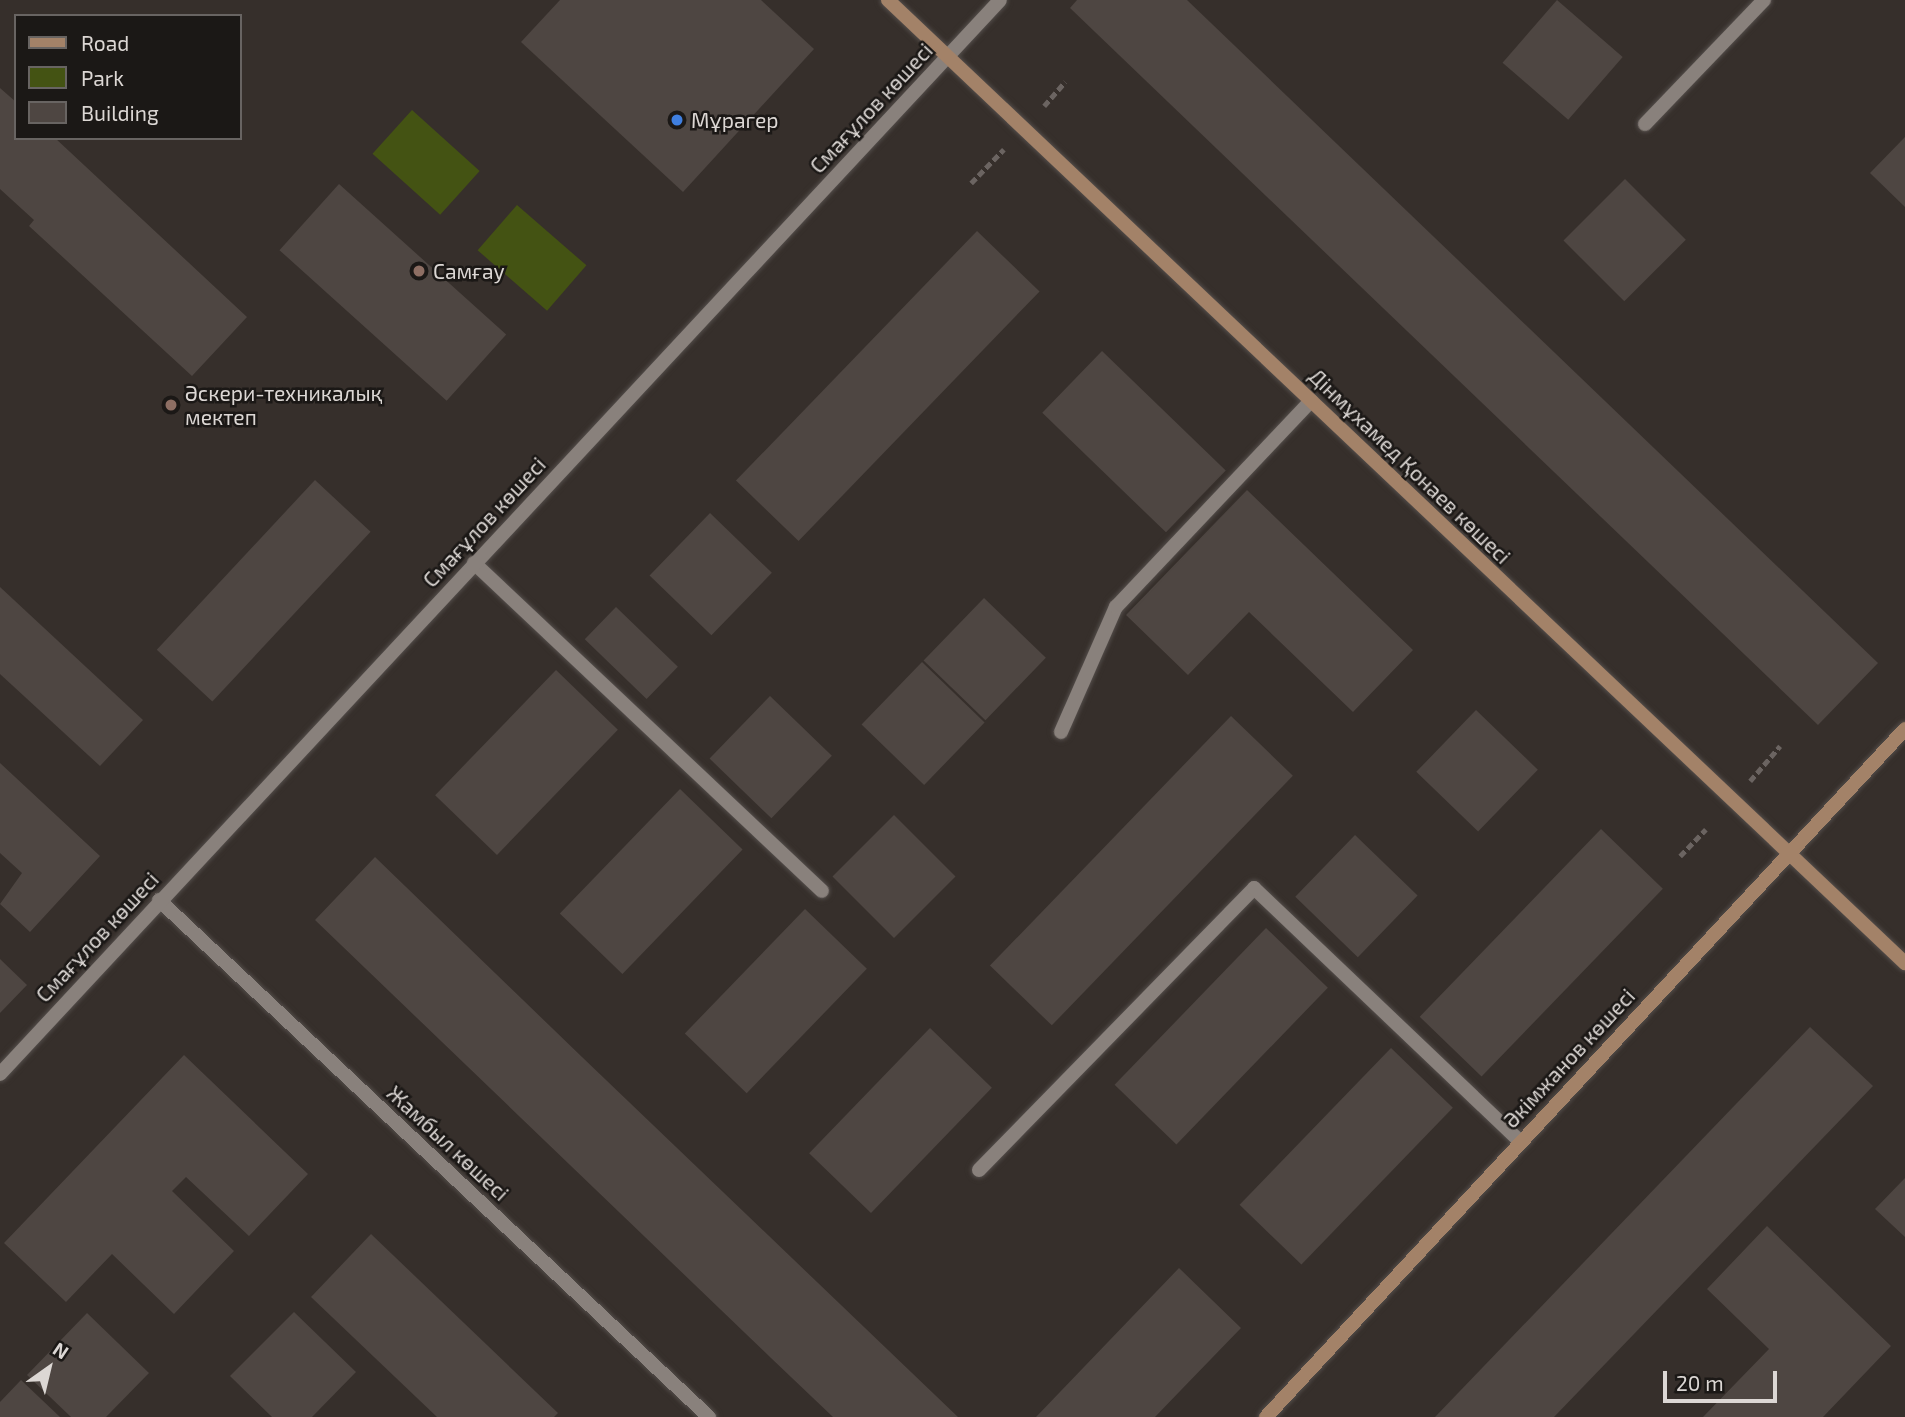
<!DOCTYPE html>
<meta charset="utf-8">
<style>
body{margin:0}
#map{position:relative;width:1905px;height:1417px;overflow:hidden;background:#362f2b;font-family:"Exo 2",sans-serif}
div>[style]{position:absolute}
.green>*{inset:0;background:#445313;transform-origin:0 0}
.building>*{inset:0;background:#4e4642;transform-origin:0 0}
.path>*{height:4.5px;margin-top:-2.25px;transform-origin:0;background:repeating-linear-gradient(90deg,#6b6461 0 7px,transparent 0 10.5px)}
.roads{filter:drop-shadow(0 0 2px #534d4a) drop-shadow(0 0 2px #534d4a)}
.lane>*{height:14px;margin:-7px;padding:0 7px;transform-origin:7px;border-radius:7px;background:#89817c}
.street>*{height:14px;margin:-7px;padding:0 7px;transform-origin:7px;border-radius:7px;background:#89817c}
.secondary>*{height:14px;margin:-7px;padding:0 7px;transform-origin:7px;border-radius:7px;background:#a38268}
.dots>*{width:19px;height:19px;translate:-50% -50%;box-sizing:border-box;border:4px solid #1b1816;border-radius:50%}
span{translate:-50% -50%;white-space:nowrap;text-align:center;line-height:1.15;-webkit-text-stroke:5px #1b1816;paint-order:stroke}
.street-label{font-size:21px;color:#dcd7d4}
.poi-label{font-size:21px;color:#dcd7d4}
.left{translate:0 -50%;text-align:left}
.legend{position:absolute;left:14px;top:14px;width:228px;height:126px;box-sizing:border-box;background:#1b1816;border:2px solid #686462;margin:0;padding:9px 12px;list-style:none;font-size:21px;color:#dcd7d4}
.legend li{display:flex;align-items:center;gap:14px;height:35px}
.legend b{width:35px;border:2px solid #686462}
.north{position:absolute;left:14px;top:1333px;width:70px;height:70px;-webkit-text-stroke:5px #1b1816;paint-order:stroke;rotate:34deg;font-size:19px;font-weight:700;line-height:28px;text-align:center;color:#dcd7d4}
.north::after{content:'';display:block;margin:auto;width:24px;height:32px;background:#dcd7d4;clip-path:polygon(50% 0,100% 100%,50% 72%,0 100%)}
.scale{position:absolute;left:1663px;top:1371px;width:114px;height:32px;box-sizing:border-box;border:4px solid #dcd7d4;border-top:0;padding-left:9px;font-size:21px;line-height:24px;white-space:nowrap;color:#dcd7d4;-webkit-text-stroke:5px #1b1816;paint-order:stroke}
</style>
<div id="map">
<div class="green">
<div style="left:412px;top:110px;width:91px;height:59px;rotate:42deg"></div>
<div style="left:517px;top:205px;width:92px;height:60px;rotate:41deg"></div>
</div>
<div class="building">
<div style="clip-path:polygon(560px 0,761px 0,814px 49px,683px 192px,521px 42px)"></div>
<div style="clip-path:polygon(1077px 0,1187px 0,1878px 663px,1818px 725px,1070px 8px)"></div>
<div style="left:1557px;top:0;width:87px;height:83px;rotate:41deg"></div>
<div style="clip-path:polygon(0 88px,16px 102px,16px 138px,55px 138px,247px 317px,192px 376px,29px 226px,34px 220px,0 189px)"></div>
<div style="clip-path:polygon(1905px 137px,1905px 207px,1870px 173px)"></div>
<div style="left:1625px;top:179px;width:86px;height:87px;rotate:45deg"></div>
<div style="left:339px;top:184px;width:225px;height:89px;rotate:42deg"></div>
<div style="left:977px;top:231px;width:87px;height:347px;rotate:44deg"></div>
<div style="left:1102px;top:351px;width:172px;height:86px;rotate:44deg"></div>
<div style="left:315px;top:480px;width:76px;height:232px;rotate:43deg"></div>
<div style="clip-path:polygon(1247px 490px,1413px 650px,1353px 712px,1249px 612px,1188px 675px,1126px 615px)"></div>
<div style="left:710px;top:513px;width:86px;height:87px;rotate:44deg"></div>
<div style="clip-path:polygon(0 587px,143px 720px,100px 766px,0 674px)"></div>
<div style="left:984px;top:598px;width:86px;height:87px;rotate:44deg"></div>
<div style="left:616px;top:607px;width:86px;height:45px;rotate:44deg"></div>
<div style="left:922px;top:662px;width:87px;height:87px;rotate:44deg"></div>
<div style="left:556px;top:670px;width:86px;height:174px;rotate:44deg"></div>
<div style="left:770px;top:696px;width:86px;height:87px;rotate:44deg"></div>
<div style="left:1476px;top:710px;width:86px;height:86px;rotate:44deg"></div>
<div style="left:1231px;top:716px;width:86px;height:347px;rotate:44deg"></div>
<div style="clip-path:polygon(0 763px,100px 856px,30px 932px,0 904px,22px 873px,0 853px)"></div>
<div style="left:680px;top:789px;width:87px;height:173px;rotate:44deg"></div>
<div style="left:894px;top:815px;width:87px;height:87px;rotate:45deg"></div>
<div style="left:1601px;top:829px;width:86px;height:261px;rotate:44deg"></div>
<div style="left:1355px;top:835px;width:87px;height:86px;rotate:44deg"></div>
<div style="clip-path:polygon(375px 857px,582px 1057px,958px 1417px,833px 1417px,771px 1358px,315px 920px)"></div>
<div style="left:805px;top:909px;width:86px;height:173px;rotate:44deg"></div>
<div style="left:1266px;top:928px;width:86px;height:218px;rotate:44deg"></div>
<div style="clip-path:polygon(0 959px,27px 985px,0 1013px)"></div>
<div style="clip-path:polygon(1810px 1027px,1873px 1086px,1554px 1417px,1435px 1417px)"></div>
<div style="left:930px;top:1028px;width:86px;height:174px;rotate:44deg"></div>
<div style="left:1391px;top:1048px;width:86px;height:218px;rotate:44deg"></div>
<div style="clip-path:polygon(184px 1055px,308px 1174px,249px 1236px,186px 1177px,172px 1191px,234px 1251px,174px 1314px,112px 1254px,66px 1302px,4px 1243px)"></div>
<div style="clip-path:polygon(1905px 1178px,1905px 1237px,1875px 1209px)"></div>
<div style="clip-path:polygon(1767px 1226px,1891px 1346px,1823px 1417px,1703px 1417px,1769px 1349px,1707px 1289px)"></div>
<div style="clip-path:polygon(371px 1234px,558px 1413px,554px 1417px,437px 1417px,311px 1297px)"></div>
<div style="clip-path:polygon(1179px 1268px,1241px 1328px,1181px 1390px,1155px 1417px,1036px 1417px)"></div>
<div style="clip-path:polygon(294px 1312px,356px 1372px,312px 1417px,272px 1417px,230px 1376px)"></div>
<div style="clip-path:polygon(87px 1313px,149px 1373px,106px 1417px,71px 1417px,27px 1375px)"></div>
<div style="clip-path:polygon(21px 1380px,60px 1417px,0 1417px,0 1402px)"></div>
</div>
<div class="path">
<div style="left:1044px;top:106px;width:32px;rotate:-49deg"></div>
<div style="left:971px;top:183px;width:47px;rotate:-45.9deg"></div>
<div style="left:1750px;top:781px;width:46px;rotate:-49.4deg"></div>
<div style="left:1680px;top:856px;width:37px;rotate:-46deg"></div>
</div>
<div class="roads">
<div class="lane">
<div style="left:1645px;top:124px;width:172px;rotate:-46.2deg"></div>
<div style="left:474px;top:563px;width:478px;rotate:43.3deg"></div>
<div style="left:1061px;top:732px;width:137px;rotate:-66.3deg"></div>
<div style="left:1116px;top:607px;width:284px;rotate:-46.6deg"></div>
<div style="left:979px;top:1170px;width:394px;rotate:-45.7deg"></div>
<div style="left:1254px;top:888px;width:367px;rotate:43.6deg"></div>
</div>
<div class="street">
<div style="left:159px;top:900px;width:755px;rotate:43.23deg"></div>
<div style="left:0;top:1074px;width:1467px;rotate:-47.04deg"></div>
</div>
<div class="secondary">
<div style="left:888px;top:0;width:1401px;rotate:43.44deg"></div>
<div style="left:1266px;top:1417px;width:939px;rotate:-47.11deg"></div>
</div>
</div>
<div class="dots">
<div style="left:677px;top:120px;background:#3f7fe0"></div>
<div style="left:419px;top:271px;background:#8d6e63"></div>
<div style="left:171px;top:405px;background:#8d6e63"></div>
</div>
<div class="street-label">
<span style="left:871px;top:108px;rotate:-47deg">Смағұлов көшесі</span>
<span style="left:1410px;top:466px;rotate:44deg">Дінмұхамед Қонаев көшесі</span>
<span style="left:484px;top:522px;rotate:-47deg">Смағұлов көшесі</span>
<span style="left:97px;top:937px;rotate:-47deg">Смағұлов көшесі</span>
<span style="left:1569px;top:1058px;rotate:-47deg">Әкімжанов көшесі</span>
<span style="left:448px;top:1143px;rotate:43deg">Жамбыл көшесі</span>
</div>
<div class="poi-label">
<span class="left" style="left:691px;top:120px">Мұрагер</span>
<span class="left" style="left:433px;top:271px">Самғау</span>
<span class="left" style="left:185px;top:405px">Әскери-техникалық<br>мектеп</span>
</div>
<ul class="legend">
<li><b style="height:9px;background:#a38268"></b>Road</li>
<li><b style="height:19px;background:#445313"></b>Park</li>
<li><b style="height:19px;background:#4e4642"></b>Building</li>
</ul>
<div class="north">N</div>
<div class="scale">20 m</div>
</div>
